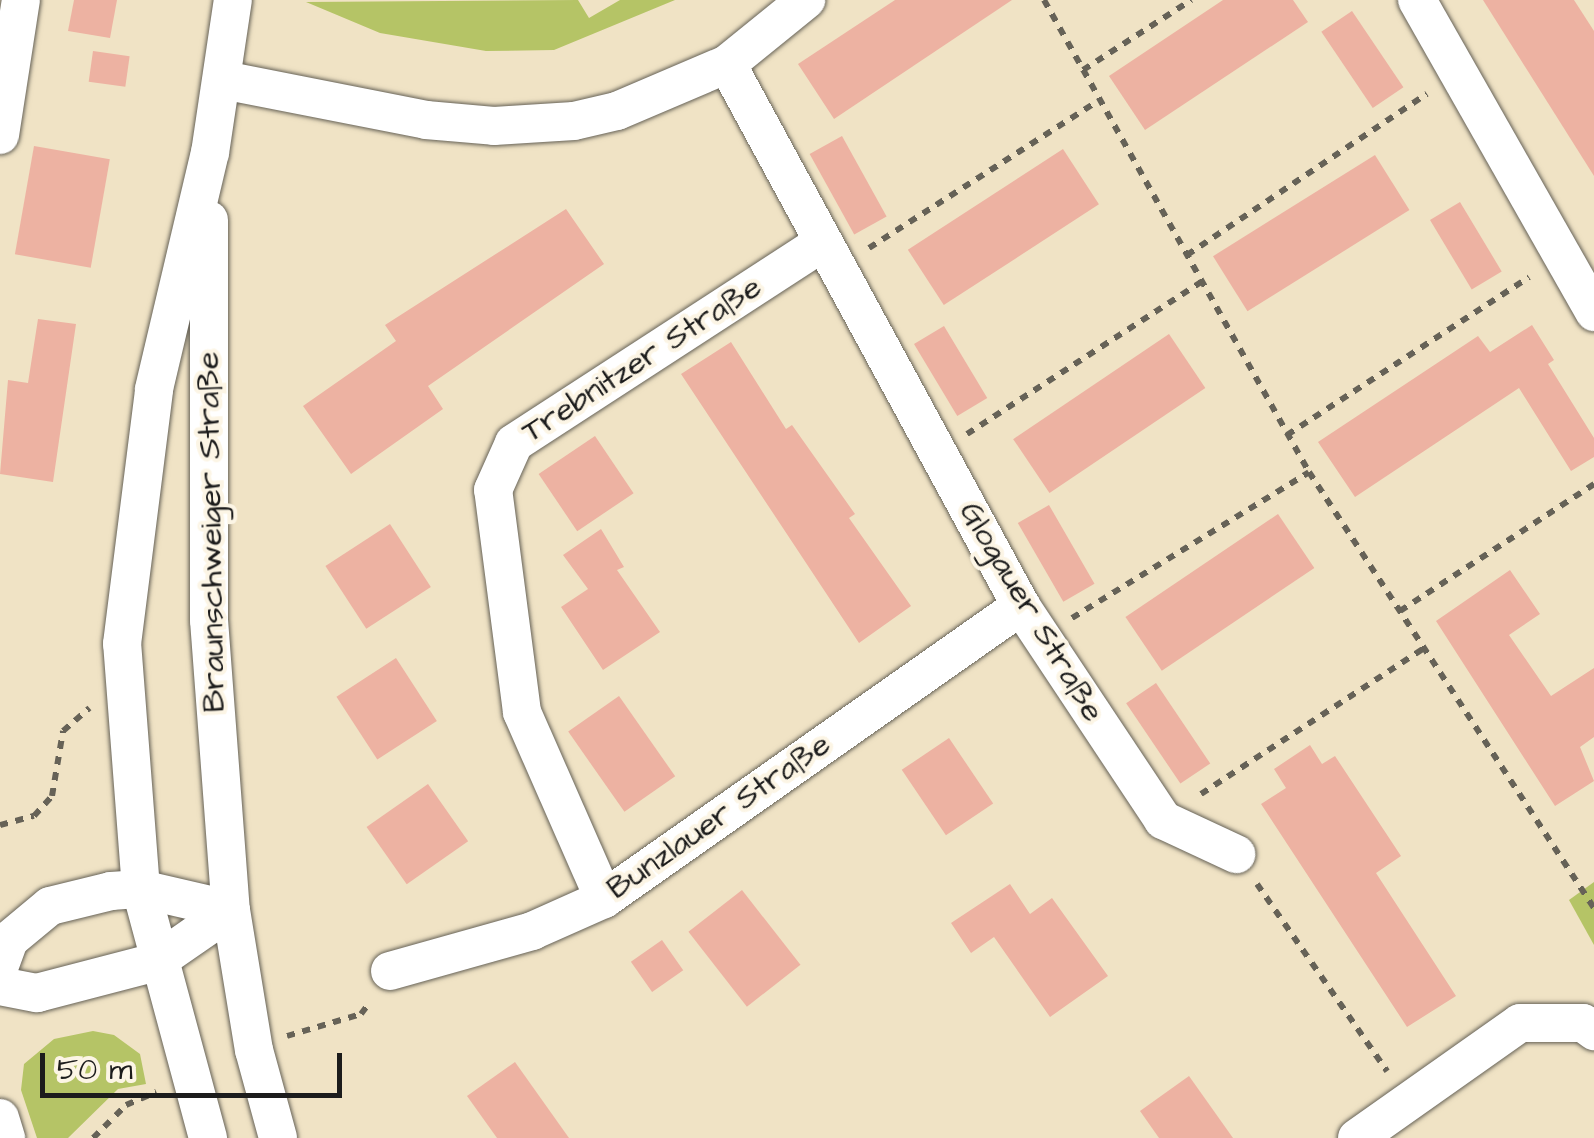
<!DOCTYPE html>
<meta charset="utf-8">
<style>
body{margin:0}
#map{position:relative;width:1594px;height:1138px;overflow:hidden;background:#f0e3c5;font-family:"Architects Daughter",sans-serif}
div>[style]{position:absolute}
.green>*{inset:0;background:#b5c466}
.building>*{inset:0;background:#edb2a2;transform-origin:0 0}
.path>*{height:6px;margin-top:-3px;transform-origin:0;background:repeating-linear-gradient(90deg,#666257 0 8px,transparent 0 16px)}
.roads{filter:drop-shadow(0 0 2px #666257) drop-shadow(0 0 2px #666257)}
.minor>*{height:38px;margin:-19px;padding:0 19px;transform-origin:19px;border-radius:19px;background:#fff}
span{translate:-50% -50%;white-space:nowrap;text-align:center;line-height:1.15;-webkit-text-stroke:8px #fcf5e5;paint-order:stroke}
.street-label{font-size:32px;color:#1c1c1c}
.scale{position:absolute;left:40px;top:1053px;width:302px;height:45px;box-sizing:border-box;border:5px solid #1c1c1c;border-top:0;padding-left:12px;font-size:30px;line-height:35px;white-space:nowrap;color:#1c1c1c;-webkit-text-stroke:8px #fcf5e5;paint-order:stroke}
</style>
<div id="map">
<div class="green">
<div style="clip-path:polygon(578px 0,589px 18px,620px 0,675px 0,554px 50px,486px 51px,380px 33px,306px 2px)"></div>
<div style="clip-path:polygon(1594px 882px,1594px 945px,1569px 900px)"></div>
<div style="clip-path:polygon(93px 1031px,114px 1035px,140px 1054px,146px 1084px,118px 1089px,68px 1138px,37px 1138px,21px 1090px,24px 1064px,54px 1039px)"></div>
</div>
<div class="building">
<div style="clip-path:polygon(74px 0,117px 0,110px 38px,68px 31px)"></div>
<div style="clip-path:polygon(895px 0,1012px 0,834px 119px,798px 64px)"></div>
<div style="clip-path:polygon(1223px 0,1293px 0,1308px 22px,1145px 130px,1109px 76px)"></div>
<div style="clip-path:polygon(1483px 0,1574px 0,1594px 31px,1594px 176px)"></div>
<div style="left:1352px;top:11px;width:92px;height:37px;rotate:56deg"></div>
<div style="left:93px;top:51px;width:37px;height:31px;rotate:8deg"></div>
<div style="left:842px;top:136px;width:92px;height:37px;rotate:61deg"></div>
<div style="left:34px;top:146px;width:77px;height:110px;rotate:10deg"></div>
<div style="left:1063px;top:149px;width:66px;height:185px;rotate:57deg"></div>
<div style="left:1375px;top:155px;width:65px;height:191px;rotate:58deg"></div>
<div style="left:1460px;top:202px;width:81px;height:35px;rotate:59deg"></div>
<div style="clip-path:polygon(566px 209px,604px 264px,428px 386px,443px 409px,351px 474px,303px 406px,396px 341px,385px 325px)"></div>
<div style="clip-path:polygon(38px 319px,76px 324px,53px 482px,0 474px,8px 380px,28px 383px)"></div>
<div style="clip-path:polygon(1532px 325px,1554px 360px,1548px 364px,1594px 438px,1594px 457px,1571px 471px,1519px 388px,1355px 497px,1318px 442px,1478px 336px,1490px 352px)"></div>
<div style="left:944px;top:326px;width:84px;height:35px;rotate:59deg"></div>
<div style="left:1169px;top:334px;width:65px;height:188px;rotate:56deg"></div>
<div style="clip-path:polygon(731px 342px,786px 429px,792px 425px,855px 514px,849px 518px,911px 606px,859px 643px,681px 374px)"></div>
<div style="left:595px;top:436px;width:69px;height:68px;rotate:56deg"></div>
<div style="left:1049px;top:505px;width:91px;height:36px;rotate:60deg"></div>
<div style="left:1278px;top:514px;width:65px;height:184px;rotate:56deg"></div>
<div style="left:390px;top:524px;width:75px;height:77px;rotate:57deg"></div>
<div style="clip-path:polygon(601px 529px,624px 567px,617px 570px,660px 632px,603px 670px,561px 607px,588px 589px,563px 555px)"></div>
<div style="clip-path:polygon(1510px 570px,1540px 614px,1509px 635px,1551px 696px,1594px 668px,1594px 737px,1580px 747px,1594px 781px,1555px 806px,1436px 621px)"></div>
<div style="left:396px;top:658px;width:75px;height:71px;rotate:57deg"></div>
<div style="left:1156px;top:683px;width:97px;height:36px;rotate:56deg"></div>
<div style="left:619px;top:696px;width:98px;height:62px;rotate:55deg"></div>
<div style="left:949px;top:738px;width:79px;height:57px;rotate:56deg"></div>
<div style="clip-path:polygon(1310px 745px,1322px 764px,1335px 756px,1401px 856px,1376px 873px,1456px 996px,1407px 1027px,1261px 804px,1286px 788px,1274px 769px)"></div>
<div style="left:428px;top:784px;width:70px;height:75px;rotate:55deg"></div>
<div style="clip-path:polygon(1010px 884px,1030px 914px,1052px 898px,1108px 976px,1050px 1017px,994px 937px,971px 953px,951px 923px)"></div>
<div style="left:742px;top:890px;width:95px;height:68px;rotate:52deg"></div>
<div style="left:662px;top:940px;width:37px;height:38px;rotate:55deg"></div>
<div style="clip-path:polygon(515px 1062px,569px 1138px,497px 1138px,467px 1096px)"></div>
<div style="clip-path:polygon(1189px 1076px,1233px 1138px,1159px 1138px,1140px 1111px)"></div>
</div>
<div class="path">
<div style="left:1044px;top:0;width:541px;rotate:60.69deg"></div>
<div style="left:1309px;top:472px;width:521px;rotate:56.83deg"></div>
<div style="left:1083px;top:70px;width:129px;rotate:-32.9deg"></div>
<div style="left:869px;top:248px;width:272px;rotate:-32.7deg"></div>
<div style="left:1187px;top:255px;width:289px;rotate:-33.9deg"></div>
<div style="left:967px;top:434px;width:281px;rotate:-33deg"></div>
<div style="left:1287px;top:435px;width:289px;rotate:-33.1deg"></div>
<div style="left:1400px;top:611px;width:232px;rotate:-33.2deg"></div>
<div style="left:1072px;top:618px;width:278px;rotate:-31.6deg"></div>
<div style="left:1201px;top:794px;width:265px;rotate:-33.2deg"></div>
<div style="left:0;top:825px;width:35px;rotate:-15deg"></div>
<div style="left:34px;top:816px;width:27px;rotate:-48deg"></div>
<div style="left:52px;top:796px;width:66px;rotate:-80.4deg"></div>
<div style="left:63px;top:731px;width:35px;rotate:-41deg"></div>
<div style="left:1257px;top:884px;width:228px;rotate:55.2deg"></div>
<div style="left:287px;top:1036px;width:77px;rotate:-16.6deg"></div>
<div style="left:361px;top:1014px;width:15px;rotate:-53deg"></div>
<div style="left:93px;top:1138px;width:47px;rotate:-45deg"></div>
<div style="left:126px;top:1105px;width:33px;rotate:-23deg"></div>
</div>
<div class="roads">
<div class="minor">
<div style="left:1417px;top:0;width:359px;rotate:60.4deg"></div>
<div style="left:727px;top:64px;width:617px;rotate:61.52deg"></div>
<div style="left:1021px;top:606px;width:257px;rotate:56.4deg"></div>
<div style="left:1163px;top:820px;width:81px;rotate:25deg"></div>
<div style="left:223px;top:80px;width:207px;rotate:11.1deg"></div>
<div style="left:426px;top:120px;width:68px;rotate:5deg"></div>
<div style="left:494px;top:126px;width:80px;rotate:-3.6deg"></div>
<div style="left:574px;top:121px;width:44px;rotate:-13.1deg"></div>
<div style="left:617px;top:111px;width:120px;rotate:-23.1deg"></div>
<div style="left:727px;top:64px;width:102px;rotate:-39deg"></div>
<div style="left:0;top:135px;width:137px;rotate:-81.2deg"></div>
<div style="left:209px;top:220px;width:400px;rotate:90deg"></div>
<div style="left:209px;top:620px;width:291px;rotate:85.7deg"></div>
<div style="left:231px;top:910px;width:142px;rotate:80.7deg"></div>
<div style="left:254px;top:1050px;width:91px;rotate:74.7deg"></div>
<div style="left:604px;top:899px;width:204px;rotate:-113.7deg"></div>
<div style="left:522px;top:712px;width:224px;rotate:-97.4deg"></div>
<div style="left:493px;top:490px;width:51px;rotate:-65.9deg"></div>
<div style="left:514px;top:443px;width:365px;rotate:-33deg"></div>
<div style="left:0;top:965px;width:27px;rotate:-70deg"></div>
<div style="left:9px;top:940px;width:53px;rotate:-39.7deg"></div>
<div style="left:50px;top:906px;width:63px;rotate:-13.8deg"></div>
<div style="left:111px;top:891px;width:30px;rotate:-4deg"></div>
<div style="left:141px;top:889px;width:92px;rotate:13.1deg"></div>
<div style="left:390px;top:971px;width:148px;rotate:-15.7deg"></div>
<div style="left:532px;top:931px;width:79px;rotate:-24deg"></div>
<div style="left:604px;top:899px;width:510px;rotate:-35.09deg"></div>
<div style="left:0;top:986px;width:38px;rotate:11deg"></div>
<div style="left:37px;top:993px;width:123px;rotate:-14.6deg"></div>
<div style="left:156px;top:962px;width:91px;rotate:-34.7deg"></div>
<div style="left:0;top:1118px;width:21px;rotate:73deg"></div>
<div style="left:208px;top:1138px;width:258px;rotate:-105.1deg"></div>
<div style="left:141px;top:889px;width:246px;rotate:-94.4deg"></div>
<div style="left:122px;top:644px;width:257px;rotate:-82.8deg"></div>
<div style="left:154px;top:389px;width:243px;rotate:-76.7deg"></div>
<div style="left:210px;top:153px;width:155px;rotate:-81.5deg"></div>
<div style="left:1357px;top:1138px;width:199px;rotate:-35.2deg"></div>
<div style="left:1520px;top:1023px;width:63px"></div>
<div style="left:1583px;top:1023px;width:14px;rotate:36deg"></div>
</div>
</div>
<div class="street-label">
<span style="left:642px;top:360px;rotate:-33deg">Trebnitzer Straße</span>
<span style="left:212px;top:532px;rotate:-91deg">Braunschweiger Straße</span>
<span style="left:1031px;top:612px;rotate:59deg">Glogauer Straße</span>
<span style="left:719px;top:817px;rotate:-35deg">Bunzlauer Straße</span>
</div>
<div class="scale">50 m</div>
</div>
